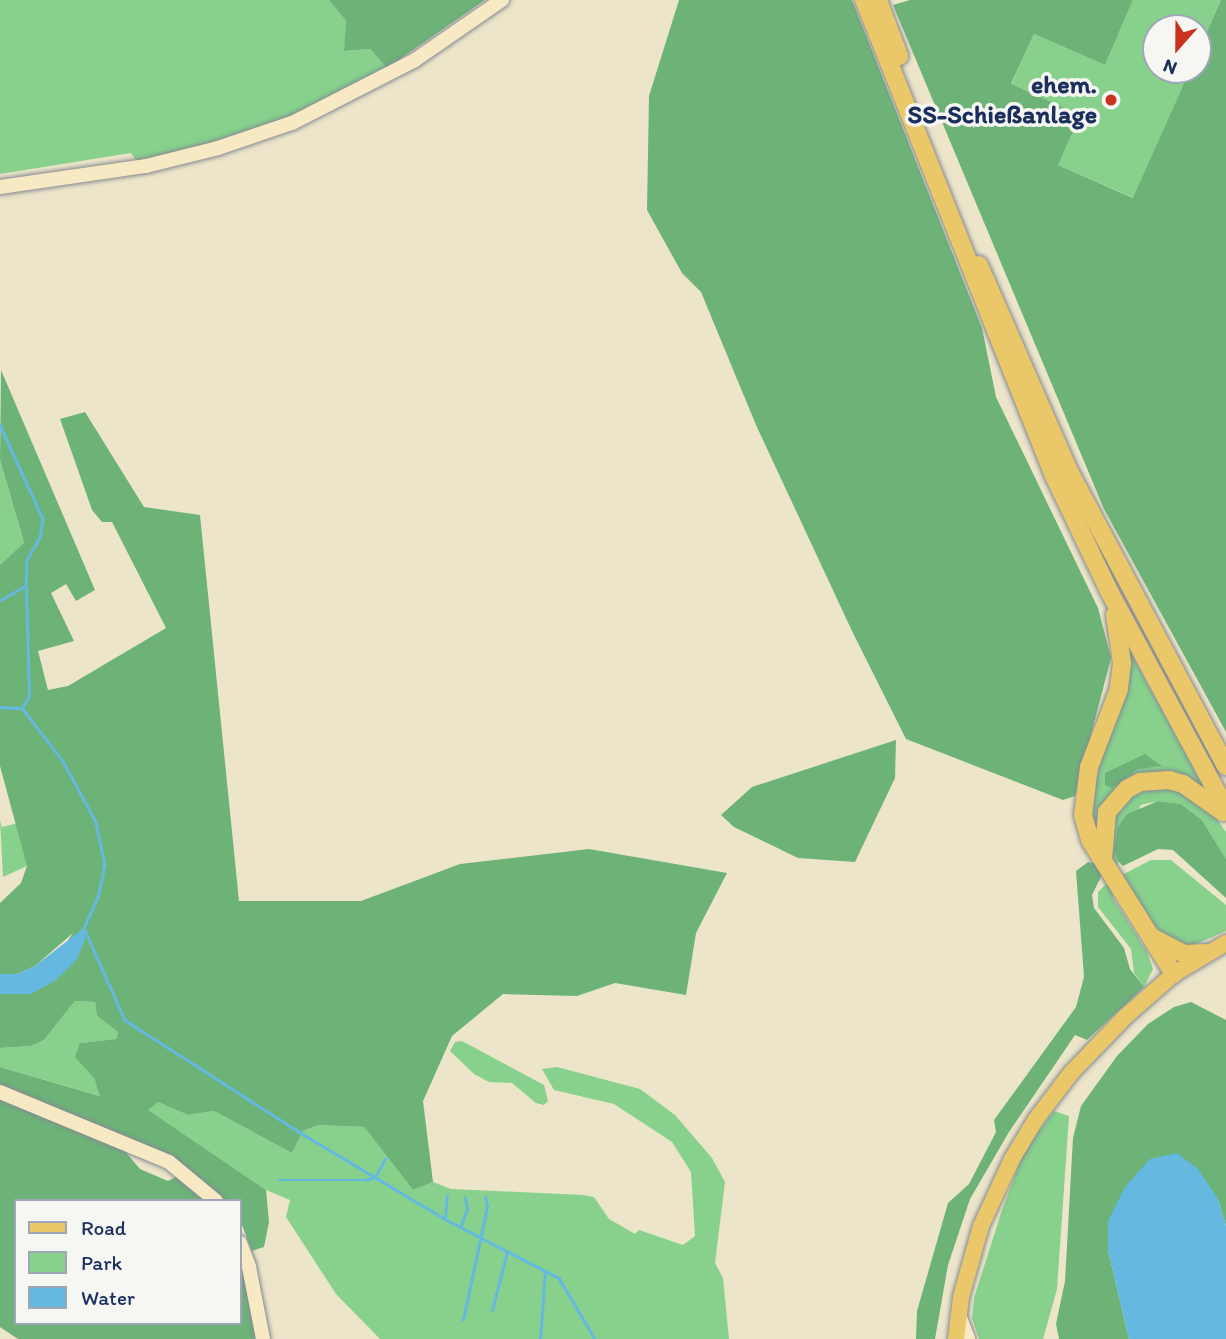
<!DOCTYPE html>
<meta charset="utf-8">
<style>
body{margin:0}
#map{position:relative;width:1226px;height:1339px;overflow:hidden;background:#ece5c9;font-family:Itim,sans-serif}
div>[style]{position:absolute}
.green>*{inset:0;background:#87d18d}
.forest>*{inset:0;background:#6db378}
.water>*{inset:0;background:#65b9e1}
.stream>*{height:2.5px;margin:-1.25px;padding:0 1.25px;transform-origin:1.25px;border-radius:1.25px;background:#65b9e1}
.roads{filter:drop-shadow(0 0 2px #848a94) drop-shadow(0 0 2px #848a94)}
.secondary>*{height:14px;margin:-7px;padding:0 7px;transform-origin:7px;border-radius:7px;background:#f7e9c3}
.primary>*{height:16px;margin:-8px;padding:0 8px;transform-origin:8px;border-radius:8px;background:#eac769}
.highway>*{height:18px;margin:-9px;padding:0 9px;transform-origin:9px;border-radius:9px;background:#eac769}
.dots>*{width:19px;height:19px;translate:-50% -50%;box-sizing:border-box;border:4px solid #f6f6f2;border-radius:50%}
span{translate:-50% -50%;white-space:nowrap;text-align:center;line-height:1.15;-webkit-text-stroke:7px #f6f6f2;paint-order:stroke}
.poi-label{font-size:26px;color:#1b2f5e;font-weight:700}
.right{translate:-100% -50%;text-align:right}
.legend{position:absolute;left:14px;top:1199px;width:228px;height:126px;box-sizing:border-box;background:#f6f6f2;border:2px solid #9ea6b7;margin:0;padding:9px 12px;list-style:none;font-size:21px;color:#1b2f5e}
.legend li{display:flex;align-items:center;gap:14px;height:35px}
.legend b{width:35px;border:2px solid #9ea6b7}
.north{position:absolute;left:1142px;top:14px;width:70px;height:70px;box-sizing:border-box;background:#f6f6f2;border:2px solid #9ea6b7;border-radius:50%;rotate:201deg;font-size:19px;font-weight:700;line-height:28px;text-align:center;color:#1b2f5e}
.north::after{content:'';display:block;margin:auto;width:24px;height:32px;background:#c8321e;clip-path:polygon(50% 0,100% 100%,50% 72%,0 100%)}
</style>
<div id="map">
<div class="green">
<div style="clip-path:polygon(0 0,329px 0,346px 21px,345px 51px,370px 49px,387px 68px,311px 109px,215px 145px,137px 162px,131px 153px,0 174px)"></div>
<div style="clip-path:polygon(1133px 0,1221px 0,1198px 52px,1198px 28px,1156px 28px,1156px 70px,1190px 70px,1134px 198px,1058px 165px,1011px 85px,1034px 34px,1105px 65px)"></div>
<div style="clip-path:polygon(0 460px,24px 544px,0 565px)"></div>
<div style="clip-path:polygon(1128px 648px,1204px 787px,1139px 778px,1098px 840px,1088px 803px)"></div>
<div style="clip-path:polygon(1168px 784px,1212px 812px,1226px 832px,1226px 859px,1202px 820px,1181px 804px,1158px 801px,1141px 805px,1114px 852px,1119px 862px,1116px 866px,1110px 857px,1112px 816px,1130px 793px)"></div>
<div style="clip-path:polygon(0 820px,2px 827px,18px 823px,27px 866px,3px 877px)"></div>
<div style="clip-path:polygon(1151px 860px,1171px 860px,1226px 905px,1226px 931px,1189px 947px,1170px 941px,1153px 924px,1122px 875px)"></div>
<div style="clip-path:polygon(1106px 884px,1113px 889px,1113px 898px,1147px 952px,1153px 969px,1144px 987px,1134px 973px,1131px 949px,1098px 907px,1098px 892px)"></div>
<div style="clip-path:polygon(75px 1001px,95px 1002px,97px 1016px,118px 1032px,116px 1039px,80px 1043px,101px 1096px,0 1067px,0 1048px,31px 1046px,44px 1040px)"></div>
<div style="clip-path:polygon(462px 1041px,544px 1085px,548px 1101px,544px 1105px,536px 1103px,512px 1083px,489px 1082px,474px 1074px,450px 1051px,455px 1042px)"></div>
<div style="clip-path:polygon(557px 1067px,640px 1089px,675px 1115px,712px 1158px,725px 1182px,715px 1263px,723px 1278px,729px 1339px,380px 1339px,336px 1294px,286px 1217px,290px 1200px,266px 1190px,147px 1110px,158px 1102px,188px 1115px,214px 1111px,292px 1153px,303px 1131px,318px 1125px,364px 1127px,413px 1190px,433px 1182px,451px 1189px,583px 1195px,594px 1197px,609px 1219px,635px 1234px,639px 1230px,683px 1245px,695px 1236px,691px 1172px,672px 1142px,614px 1104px,554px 1090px,542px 1069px)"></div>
<div style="clip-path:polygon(1054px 1111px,1069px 1116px,1057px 1289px,1043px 1339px,979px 1339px,972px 1318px,974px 1298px,1002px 1210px,1025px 1149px)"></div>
</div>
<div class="forest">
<div style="clip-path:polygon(329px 0,485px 0,387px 68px,370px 49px,344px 51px,346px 21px)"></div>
<div style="clip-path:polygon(679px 0,852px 0,982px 328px,996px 397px,1098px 608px,1111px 658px,1075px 796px,1063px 800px,906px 739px,852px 631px,756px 425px,701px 292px,682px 273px,647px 210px,649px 96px)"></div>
<div style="clip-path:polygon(910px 0,1133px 0,1105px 65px,1034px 34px,1011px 84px,1080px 115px,1058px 165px,1133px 198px,1190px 70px,1198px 70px,1198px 52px,1221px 0,1226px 0,1226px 732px,1104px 509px,893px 5px)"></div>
<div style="clip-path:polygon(1px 370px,95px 590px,76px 601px,66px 584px,51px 593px,74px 641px,38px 651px,48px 690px,68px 686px,166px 628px,112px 522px,102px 522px,92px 510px,60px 419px,85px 412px,144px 507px,200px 515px,239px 901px,361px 901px,460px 864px,589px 849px,727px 873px,696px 933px,686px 995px,615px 983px,577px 996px,503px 994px,452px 1036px,423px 1101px,433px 1182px,413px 1190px,364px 1127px,318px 1125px,303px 1131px,292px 1153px,214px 1111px,188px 1115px,158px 1102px,148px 1110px,266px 1190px,269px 1222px,264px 1247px,252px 1251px,240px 1220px,240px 1201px,225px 1201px,170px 1157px,119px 1144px,140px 1169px,168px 1181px,180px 1175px,208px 1201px,16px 1201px,16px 1323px,240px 1323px,240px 1256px,258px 1339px,18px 1339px,0 1327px,0 1067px,100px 1096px,94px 1078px,75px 1057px,80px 1043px,116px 1039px,118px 1032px,97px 1016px,95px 1002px,75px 1001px,44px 1040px,31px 1046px,0 1048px,0 994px,31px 994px,73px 933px,35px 966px,17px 974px,0 974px,0 903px,21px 883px,27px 866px,0 766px,0 565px,24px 543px,0 460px)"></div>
<div style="clip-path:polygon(896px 740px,895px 778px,855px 862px,798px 858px,734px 827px,721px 815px,752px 787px)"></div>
<div style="clip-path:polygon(1145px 754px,1162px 766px,1138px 769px,1112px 788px,1105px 785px,1105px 773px)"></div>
<div style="clip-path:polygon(1158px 801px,1181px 804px,1202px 820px,1226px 859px,1226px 898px,1173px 850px,1158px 849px,1123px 866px,1119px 862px,1114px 852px,1118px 827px,1127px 814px)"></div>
<div style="clip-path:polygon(1088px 862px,1097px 864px,1103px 873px,1092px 895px,1094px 908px,1124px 948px,1130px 969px,1144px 987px,1087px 1040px,1075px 1035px,1009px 1132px,970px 1199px,948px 1265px,935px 1339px,916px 1339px,917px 1311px,948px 1203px,969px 1184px,996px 1132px,994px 1120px,1076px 1007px,1084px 977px,1076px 871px)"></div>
<div style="clip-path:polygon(1191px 1002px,1226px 1020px,1226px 1226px,1218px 1199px,1108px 1221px,1108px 1250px,1129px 1339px,1059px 1339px,1056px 1324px,1065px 1281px,1073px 1138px,1081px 1106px,1117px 1056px,1148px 1024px,1174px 1007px)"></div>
</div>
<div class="water">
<div style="clip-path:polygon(84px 928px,85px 939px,77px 959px,56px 980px,31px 994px,0 994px,0 974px,17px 974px,35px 966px)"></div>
<div style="clip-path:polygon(1177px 1153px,1198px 1169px,1218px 1199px,1226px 1226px,1226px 1339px,1129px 1339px,1108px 1250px,1108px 1221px,1125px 1187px,1150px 1159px)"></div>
</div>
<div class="stream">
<div style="left:0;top:425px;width:103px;rotate:65.4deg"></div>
<div style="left:43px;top:519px;width:18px;rotate:99deg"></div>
<div style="left:40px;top:537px;width:26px;rotate:119deg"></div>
<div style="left:27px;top:560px;width:26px;rotate:92deg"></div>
<div style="left:26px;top:586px;width:30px;rotate:150deg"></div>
<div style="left:0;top:707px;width:22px;rotate:3deg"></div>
<div style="left:22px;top:708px;width:14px;rotate:-60deg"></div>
<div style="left:29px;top:696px;width:108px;rotate:-91.6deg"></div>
<div style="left:22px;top:708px;width:67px;rotate:52.3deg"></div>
<div style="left:63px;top:761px;width:69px;rotate:61.6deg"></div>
<div style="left:96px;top:822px;width:44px;rotate:78.2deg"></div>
<div style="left:105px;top:865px;width:33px;rotate:102deg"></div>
<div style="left:98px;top:897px;width:34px;rotate:114deg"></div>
<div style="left:84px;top:928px;width:101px;rotate:66deg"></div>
<div style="left:125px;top:1020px;width:215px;rotate:32.7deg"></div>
<div style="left:306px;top:1136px;width:162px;rotate:30.8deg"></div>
<div style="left:445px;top:1219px;width:128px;rotate:27.4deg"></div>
<div style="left:559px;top:1278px;width:71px;rotate:59.5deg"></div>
<div style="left:279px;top:1180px;width:87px"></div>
<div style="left:366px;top:1180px;width:9px;rotate:-18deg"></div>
<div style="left:375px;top:1177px;width:21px;rotate:-61deg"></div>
<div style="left:445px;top:1217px;width:21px;rotate:-85deg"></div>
<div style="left:461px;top:1225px;width:17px;rotate:-69deg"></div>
<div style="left:467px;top:1209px;width:11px;rotate:-100deg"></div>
<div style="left:492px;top:1310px;width:60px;rotate:-75.5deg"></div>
<div style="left:463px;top:1320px;width:116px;rotate:-78deg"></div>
<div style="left:487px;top:1207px;width:10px;rotate:-101deg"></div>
<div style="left:540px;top:1339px;width:68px;rotate:-85.8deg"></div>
</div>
<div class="roads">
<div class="secondary">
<div style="left:0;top:187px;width:148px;rotate:-8.2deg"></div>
<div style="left:146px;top:166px;width:74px;rotate:-14deg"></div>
<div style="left:218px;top:148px;width:78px;rotate:-18.7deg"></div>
<div style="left:292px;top:123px;width:138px;rotate:-27.1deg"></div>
<div style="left:415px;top:60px;width:106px;rotate:-34.6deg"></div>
<div style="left:0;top:1092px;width:183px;rotate:22.5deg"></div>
<div style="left:169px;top:1162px;width:61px;rotate:39.7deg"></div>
<div style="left:240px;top:1243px;width:26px;rotate:69deg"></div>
<div style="left:249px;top:1267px;width:73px;rotate:79deg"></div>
<div style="left:959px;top:1315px;width:26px;rotate:69deg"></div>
</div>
<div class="primary">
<div style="left:956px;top:1339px;width:42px;rotate:-83.2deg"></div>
<div style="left:961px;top:1297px;width:74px;rotate:-74.3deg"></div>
<div style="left:981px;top:1226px;width:74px;rotate:-65.2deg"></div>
<div style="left:1012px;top:1159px;width:47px;rotate:-59deg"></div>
<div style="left:1036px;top:1119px;width:58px;rotate:-52.7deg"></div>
<div style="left:1071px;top:1073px;width:78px;rotate:-46deg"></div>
<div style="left:1125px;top:1017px;width:65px;rotate:-41.3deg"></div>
<div style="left:1174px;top:974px;width:61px;rotate:-30.8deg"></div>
</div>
<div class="highway">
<div style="left:864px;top:0;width:513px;rotate:68.24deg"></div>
<div style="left:1054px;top:476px;width:127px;rotate:64.4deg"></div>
<div style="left:1109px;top:591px;width:247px;rotate:61.8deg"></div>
<div style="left:878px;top:0;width:60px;rotate:69.4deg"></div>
<div style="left:979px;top:265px;width:227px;rotate:66.4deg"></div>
<div style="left:1070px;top:473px;width:332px;rotate:62deg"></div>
<div style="left:1115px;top:615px;width:49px;rotate:81.7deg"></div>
<div style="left:1122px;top:663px;width:26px;rotate:97deg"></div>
<div style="left:1119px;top:689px;width:84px;rotate:111deg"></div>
<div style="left:1089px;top:767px;width:48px;rotate:97.1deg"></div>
<div style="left:1083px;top:815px;width:26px;rotate:74deg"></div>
<div style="left:1090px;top:840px;width:158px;rotate:57.9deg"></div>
<div style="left:1103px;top:859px;width:47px;rotate:-85.1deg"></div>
<div style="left:1107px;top:812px;width:30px;rotate:-49deg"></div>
<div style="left:1127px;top:789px;width:15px;rotate:-28deg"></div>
<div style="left:1140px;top:782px;width:29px;rotate:-4deg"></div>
<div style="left:1169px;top:780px;width:15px;rotate:16deg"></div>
<div style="left:1183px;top:784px;width:49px;rotate:35deg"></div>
<div style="left:1155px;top:939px;width:34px;rotate:27deg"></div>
<div style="left:1185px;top:954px;width:21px;rotate:-3deg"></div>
</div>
</div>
<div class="dots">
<div style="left:1111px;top:100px;background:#c8321e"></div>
</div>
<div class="poi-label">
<span class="right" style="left:1097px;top:100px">ehem.<br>SS-Schießanlage</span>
</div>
<ul class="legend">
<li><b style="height:9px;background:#eac769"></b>Road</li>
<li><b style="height:19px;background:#87d18d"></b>Park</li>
<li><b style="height:19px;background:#65b9e1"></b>Water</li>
</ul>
<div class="north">N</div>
</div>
